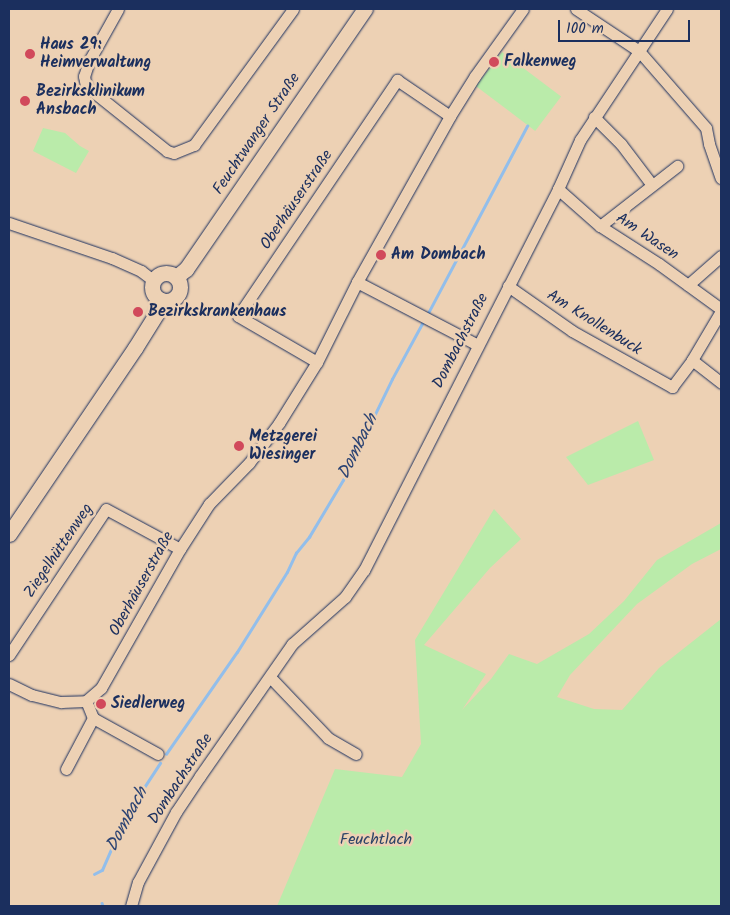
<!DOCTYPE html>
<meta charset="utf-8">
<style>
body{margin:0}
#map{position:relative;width:730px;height:915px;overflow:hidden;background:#edd1b4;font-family:Kalam,sans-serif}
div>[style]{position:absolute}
.green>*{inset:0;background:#baebaa;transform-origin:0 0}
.stream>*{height:2.5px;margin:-1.25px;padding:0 1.25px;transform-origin:1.25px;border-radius:1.25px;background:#92beeb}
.roads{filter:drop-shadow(0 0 1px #1b2f5e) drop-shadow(0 0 1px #1b2f5e)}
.street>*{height:11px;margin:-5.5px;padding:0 5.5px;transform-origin:5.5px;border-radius:5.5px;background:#edd1b4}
.secondary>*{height:15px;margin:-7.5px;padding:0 7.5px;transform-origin:7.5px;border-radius:7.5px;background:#edd1b4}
.secondary>.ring{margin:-7.5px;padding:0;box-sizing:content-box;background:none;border:15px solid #edd1b4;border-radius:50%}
.dots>*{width:14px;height:14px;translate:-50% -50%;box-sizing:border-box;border:2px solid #edd1b4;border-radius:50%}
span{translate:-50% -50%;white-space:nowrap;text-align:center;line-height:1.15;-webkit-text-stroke:5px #edd1b4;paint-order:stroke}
.poi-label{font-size:16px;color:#1b2f5e;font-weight:700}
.left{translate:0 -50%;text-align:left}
.street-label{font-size:16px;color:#1b2f5e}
.park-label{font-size:16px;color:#2b4266}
.water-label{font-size:18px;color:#2d4473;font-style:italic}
.frame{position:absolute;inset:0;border:10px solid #1b2f5e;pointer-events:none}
.scale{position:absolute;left:558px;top:20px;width:132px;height:22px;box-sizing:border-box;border:2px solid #1b2f5e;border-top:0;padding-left:6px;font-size:15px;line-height:18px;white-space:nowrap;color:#1b2f5e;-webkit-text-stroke:4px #edd1b4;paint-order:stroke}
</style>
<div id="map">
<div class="green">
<div style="left:502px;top:52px;width:74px;height:43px;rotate:37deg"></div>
<div style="clip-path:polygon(43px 128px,65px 133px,80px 146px,89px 151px,76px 173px,33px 151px)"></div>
<div style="clip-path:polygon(638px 421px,654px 460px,588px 485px,566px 457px)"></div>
<div style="clip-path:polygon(494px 509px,521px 539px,490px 568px,424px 645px,486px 674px,462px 710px,491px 679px,509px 654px,537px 664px,589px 634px,624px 601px,657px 560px,721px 523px,721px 549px,692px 564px,637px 604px,570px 675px,557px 697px,594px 709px,622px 710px,659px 668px,721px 619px,721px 906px,277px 906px,335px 769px,402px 777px,421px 744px,415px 640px)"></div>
</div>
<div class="stream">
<div style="left:427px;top:315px;width:214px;rotate:-62.1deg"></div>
<div style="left:166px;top:754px;width:124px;rotate:-55.2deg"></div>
<div style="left:237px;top:652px;width:94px;rotate:-58deg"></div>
<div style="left:287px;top:572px;width:21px;rotate:-65deg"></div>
<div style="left:296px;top:553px;width:21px;rotate:-51deg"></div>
<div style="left:309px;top:537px;width:66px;rotate:-59.2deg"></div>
<div style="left:343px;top:480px;width:112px;rotate:-64.1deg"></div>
<div style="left:392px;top:379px;width:67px;rotate:-61.5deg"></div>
<div style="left:94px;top:874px;width:9px;rotate:-27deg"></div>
<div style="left:102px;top:870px;width:60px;rotate:-66.4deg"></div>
<div style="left:126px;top:815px;width:62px;rotate:-56.8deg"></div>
<div style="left:102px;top:903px;width:3px;rotate:72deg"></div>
</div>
<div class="roads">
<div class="street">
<div style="left:118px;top:9px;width:60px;rotate:119.1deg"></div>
<div style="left:89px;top:61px;width:16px;rotate:108deg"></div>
<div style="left:84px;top:76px;width:10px;rotate:79deg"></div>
<div style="left:86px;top:86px;width:104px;rotate:38.7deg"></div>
<div style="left:167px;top:151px;width:7px;rotate:16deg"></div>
<div style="left:174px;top:153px;width:22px;rotate:-22deg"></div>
<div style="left:194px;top:145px;width:168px;rotate:-53.9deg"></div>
<div style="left:576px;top:9px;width:76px;rotate:33.7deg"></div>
<div style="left:639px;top:51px;width:102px;rotate:49deg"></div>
<div style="left:706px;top:128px;width:16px;rotate:79deg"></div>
<div style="left:709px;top:144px;width:36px;rotate:71deg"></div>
<div style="left:594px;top:117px;width:38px;rotate:45deg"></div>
<div style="left:621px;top:144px;width:51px;rotate:52.9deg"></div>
<div style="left:558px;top:189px;width:56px;rotate:41.4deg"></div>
<div style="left:600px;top:226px;width:70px;rotate:32.8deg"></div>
<div style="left:659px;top:264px;width:77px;rotate:36deg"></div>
<div style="left:9px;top:223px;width:109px;rotate:18.8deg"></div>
<div style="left:112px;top:258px;width:32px;rotate:24deg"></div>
<div style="left:141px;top:271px;width:15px;rotate:37deg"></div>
<div style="left:600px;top:226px;width:98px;rotate:-37.9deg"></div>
<div style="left:357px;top:282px;width:136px;rotate:27.5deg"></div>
<div style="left:688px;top:285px;width:44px;rotate:-41.3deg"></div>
<div style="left:508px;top:286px;width:78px;rotate:35.1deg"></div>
<div style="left:572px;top:331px;width:115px;rotate:29.2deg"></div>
<div style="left:672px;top:387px;width:34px;rotate:-53deg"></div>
<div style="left:692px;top:360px;width:57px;rotate:-59.4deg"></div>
<div style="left:692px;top:360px;width:37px;rotate:38deg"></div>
<div style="left:317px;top:362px;width:91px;rotate:-149.8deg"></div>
<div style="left:238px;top:316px;width:285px;rotate:-56deg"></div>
<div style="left:397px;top:80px;width:64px;rotate:34.2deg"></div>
<div style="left:9px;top:655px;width:175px;rotate:-56.4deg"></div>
<div style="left:106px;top:509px;width:84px;rotate:28.4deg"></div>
<div style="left:270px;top:677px;width:84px;rotate:46.4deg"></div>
<div style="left:328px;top:738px;width:32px;rotate:30deg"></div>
<div style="left:9px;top:684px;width:25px;rotate:26deg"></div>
<div style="left:32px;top:695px;width:30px;rotate:14deg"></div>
<div style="left:61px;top:702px;width:25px;rotate:-2deg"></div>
<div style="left:86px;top:701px;width:20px;rotate:-41deg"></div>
<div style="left:101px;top:688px;width:160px;rotate:-60.4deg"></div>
<div style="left:180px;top:549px;width:54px;rotate:-57.2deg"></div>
<div style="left:209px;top:504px;width:57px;rotate:-45.7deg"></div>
<div style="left:249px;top:463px;width:50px;rotate:-53.1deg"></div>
<div style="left:279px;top:423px;width:72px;rotate:-58.1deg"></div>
<div style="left:317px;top:362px;width:89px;rotate:-63.4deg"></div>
<div style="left:357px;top:282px;width:190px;rotate:-60.7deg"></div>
<div style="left:450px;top:116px;width:47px;rotate:-58deg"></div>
<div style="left:475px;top:76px;width:82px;rotate:-54.4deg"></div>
<div style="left:93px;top:718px;width:74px;rotate:29deg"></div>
<div style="left:66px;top:769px;width:58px;rotate:-62.1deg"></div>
<div style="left:93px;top:718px;width:18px;rotate:-112deg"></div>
<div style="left:131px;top:906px;width:25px;rotate:-74deg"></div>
<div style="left:138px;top:882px;width:80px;rotate:-61.5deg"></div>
<div style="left:176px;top:812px;width:43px;rotate:-56.3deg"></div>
<div style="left:200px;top:776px;width:161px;rotate:-55.1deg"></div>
<div style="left:292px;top:644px;width:71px;rotate:-41.6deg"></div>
<div style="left:345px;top:597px;width:33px;rotate:-55deg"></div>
<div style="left:364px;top:570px;width:428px;rotate:-63deg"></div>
<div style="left:558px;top:189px;width:54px;rotate:-65.8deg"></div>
<div style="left:580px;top:140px;width:157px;rotate:-56.4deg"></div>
</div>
<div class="secondary">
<div class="ring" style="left:152px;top:273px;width:13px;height:13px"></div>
<div style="left:176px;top:277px;width:13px;rotate:-39deg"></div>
<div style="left:186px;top:269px;width:316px;rotate:-55.5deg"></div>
<div style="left:9px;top:534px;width:225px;rotate:-55.9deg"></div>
<div style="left:135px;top:348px;width:40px;rotate:-58deg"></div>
<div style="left:156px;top:314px;width:15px;rotate:-74deg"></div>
</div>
</div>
<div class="dots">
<div style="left:30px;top:54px;background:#d1495b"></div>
<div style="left:494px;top:62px;background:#d1495b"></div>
<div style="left:25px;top:101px;background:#d1495b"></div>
<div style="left:381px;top:255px;background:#d1495b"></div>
<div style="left:138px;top:312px;background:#d1495b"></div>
<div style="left:239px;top:446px;background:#d1495b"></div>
<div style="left:101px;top:704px;background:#d1495b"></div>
</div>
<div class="poi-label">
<span class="left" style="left:40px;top:54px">Haus 29:<br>Heimverwaltung</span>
<span class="left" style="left:504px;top:62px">Falkenweg</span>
<span class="left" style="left:36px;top:101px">Bezirksklinikum<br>Ansbach</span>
<span class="left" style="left:391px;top:255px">Am Dombach</span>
<span class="left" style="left:148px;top:312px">Bezirkskrankenhaus</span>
<span class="left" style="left:249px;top:446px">Metzgerei<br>Wiesinger</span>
<span class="left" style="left:111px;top:704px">Siedlerweg</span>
</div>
<div class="street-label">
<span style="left:257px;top:134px;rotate:-56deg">Feuchtwanger Straße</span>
<span style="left:297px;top:200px;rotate:-56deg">Oberhäuserstraße</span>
<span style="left:647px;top:237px;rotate:34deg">Am Wasen</span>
<span style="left:594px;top:323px;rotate:32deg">Am Knollenbuck</span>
<span style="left:461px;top:341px;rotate:-63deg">Dombachstraße</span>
<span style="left:59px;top:551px;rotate:-56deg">Ziegelhüttenweg</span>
<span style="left:142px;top:584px;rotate:-61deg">Oberhäuserstraße</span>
<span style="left:181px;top:779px;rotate:-57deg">Dombachstraße</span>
</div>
<div class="park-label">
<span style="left:376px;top:840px">Feuchtlach</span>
</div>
<div class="water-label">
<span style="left:359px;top:447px;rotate:-64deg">Dombach</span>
<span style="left:128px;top:820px;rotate:-62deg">Dombach</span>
</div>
<div class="frame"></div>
<div class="scale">100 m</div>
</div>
